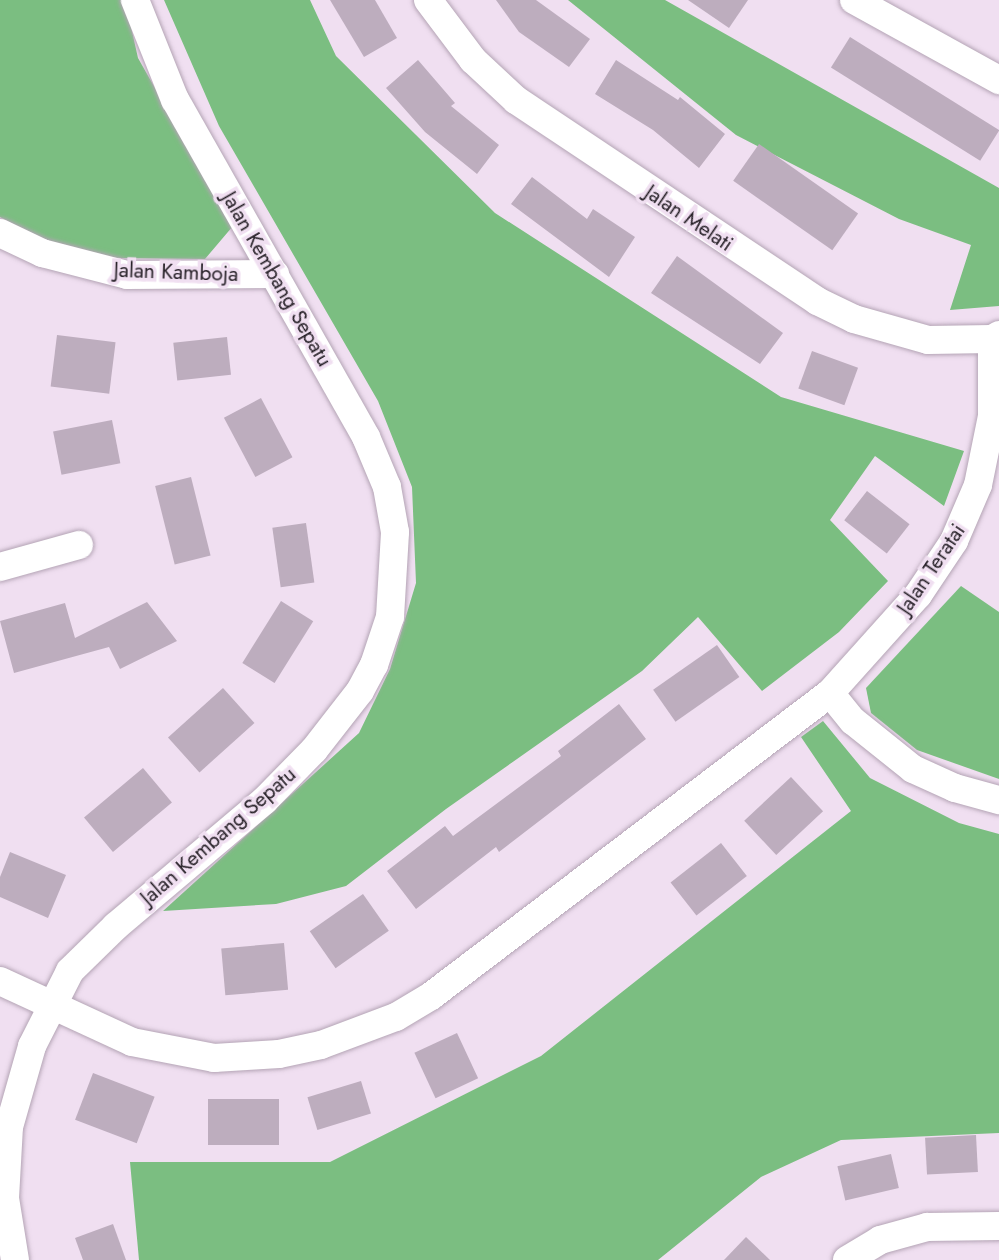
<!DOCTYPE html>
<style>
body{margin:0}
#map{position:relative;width:999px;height:1260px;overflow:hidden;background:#f0dff1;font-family:Jost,sans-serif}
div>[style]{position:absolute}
.forest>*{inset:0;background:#7bbe81}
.building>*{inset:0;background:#bdadbe;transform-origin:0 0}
.roads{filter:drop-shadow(0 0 2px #b4a4b5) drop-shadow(0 0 2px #b4a4b5)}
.street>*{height:28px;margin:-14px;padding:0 14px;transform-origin:14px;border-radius:14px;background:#fff}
span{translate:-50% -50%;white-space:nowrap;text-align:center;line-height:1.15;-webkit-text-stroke:7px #f0dff1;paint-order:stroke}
.street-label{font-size:21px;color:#262027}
</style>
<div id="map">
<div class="forest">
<div style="clip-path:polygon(0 0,125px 0,138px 58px,233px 226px,205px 259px,115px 258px,53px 245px,0 217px)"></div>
<div style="clip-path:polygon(164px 0,310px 0,336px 56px,495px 213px,781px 397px,964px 451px,944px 506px,875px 456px,830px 520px,888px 581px,839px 632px,762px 691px,698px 617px,642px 671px,446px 809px,346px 886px,276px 904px,163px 911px,359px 733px,390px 669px,416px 583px,412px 487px,378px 401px,219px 126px)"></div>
<div style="clip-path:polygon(568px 0,665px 0,999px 188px,999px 306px,950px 310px,971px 245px,899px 219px,736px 135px)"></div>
<div style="clip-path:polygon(961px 586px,999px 612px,999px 779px,917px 750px,871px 713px,866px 688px)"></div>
<div style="clip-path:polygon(823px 721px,870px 778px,959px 823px,999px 834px,999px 1133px,841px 1140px,761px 1177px,658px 1260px,139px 1260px,130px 1162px,330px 1162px,541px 1056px,851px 811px,801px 737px)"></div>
</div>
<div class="building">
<div style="clip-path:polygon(330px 0,375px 0,397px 38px,364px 57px)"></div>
<div style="clip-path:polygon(496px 0,536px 0,590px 39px,569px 67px,519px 32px)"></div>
<div style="clip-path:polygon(688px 0,748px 0,729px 28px)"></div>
<div style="left:850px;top:37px;width:176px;height:36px;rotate:32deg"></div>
<div style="clip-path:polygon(418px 60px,455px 103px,451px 106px,499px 145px,477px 174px,425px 132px,386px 88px)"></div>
<div style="clip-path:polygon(616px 60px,678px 100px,680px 97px,725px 134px,699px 168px,653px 130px,595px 94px)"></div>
<div style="left:759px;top:144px;width:121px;height:45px;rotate:35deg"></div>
<div style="clip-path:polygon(532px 177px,587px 219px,593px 209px,635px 237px,609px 277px,511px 204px)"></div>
<div style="clip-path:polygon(677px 256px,783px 333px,760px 364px,651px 293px)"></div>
<div style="left:57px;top:335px;width:59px;height:52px;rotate:7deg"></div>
<div style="left:227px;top:337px;width:38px;height:54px;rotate:84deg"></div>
<div style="left:812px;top:351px;width:49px;height:40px;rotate:20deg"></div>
<div style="left:261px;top:398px;width:67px;height:42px;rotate:62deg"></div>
<div style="left:112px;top:420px;width:44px;height:60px;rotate:79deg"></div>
<div style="left:191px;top:477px;width:81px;height:37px;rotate:76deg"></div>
<div style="left:867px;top:491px;width:54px;height:37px;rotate:38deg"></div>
<div style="left:306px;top:523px;width:60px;height:34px;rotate:82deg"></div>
<div style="left:281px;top:601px;width:38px;height:73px;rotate:32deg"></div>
<div style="clip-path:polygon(147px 602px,177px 641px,120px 669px,109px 647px,14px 673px,0 621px,65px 603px,75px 638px)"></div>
<div style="left:717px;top:645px;width:39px;height:78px;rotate:55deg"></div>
<div style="left:223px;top:688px;width:47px;height:74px;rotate:48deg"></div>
<div style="clip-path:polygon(619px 704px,646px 739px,499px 852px,496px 847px,416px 909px,387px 871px,445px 826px,453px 836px,561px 756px,558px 751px)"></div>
<div style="left:143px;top:768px;width:45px;height:77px;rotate:50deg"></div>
<div style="left:791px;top:777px;width:47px;height:64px;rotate:47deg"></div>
<div style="left:721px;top:843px;width:42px;height:64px;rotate:52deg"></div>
<div style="clip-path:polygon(10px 852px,66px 875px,48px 918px,0 897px,0 877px)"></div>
<div style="left:363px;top:894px;width:45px;height:65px;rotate:55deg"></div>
<div style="left:284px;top:943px;width:47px;height:63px;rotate:85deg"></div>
<div style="left:457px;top:1033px;width:50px;height:47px;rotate:65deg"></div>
<div style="left:93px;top:1073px;width:66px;height:50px;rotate:21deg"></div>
<div style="left:361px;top:1081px;width:34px;height:56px;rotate:73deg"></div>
<div style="left:208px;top:1099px;width:71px;height:46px"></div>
<div style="left:976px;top:1135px;width:37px;height:51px;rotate:87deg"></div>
<div style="left:891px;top:1154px;width:35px;height:55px;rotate:77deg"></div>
<div style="clip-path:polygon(113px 1224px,126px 1260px,83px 1260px,75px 1238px)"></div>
<div style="clip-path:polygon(746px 1237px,770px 1260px,724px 1260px)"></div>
</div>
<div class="roads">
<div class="street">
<div style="left:428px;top:0;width:75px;rotate:53.1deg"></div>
<div style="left:473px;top:60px;width:59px;rotate:42.9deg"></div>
<div style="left:516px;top:100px;width:362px;rotate:33.7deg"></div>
<div style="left:817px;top:301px;width:41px;rotate:25.9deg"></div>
<div style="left:854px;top:319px;width:77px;rotate:15.8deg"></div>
<div style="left:928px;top:340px;width:64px;rotate:-0.9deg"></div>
<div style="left:992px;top:339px;width:8px;rotate:-30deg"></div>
<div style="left:854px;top:0;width:166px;rotate:28.9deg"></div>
<div style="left:0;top:233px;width:47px;rotate:25.5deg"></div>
<div style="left:42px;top:253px;width:88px;rotate:14.5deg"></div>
<div style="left:127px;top:275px;width:148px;rotate:-0.4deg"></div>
<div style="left:0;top:567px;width:82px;rotate:-15.6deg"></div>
<div style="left:830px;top:693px;width:36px;rotate:51deg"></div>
<div style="left:853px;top:721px;width:77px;rotate:38.7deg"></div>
<div style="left:913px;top:769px;width:46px;rotate:24.3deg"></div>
<div style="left:955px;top:788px;width:46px;rotate:15.3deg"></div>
<div style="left:0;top:981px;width:145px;rotate:24.8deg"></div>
<div style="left:132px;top:1042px;width:84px;rotate:11deg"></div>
<div style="left:214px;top:1058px;width:65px;rotate:-3.5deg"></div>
<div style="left:279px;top:1054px;width:43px;rotate:-12.1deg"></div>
<div style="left:321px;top:1045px;width:80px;rotate:-20.5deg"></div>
<div style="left:396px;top:1017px;width:41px;rotate:-31deg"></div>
<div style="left:431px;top:996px;width:501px;rotate:-37.21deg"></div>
<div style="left:830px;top:693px;width:132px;rotate:-48.1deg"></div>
<div style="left:918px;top:595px;width:65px;rotate:-56.3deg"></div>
<div style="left:954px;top:541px;width:61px;rotate:-66.8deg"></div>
<div style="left:978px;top:485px;width:70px;rotate:-78.5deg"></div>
<div style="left:992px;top:416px;width:77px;rotate:-90deg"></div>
<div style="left:15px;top:1260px;width:63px;rotate:-99.2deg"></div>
<div style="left:5px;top:1198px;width:71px;rotate:-86.8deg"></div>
<div style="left:9px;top:1127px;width:84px;rotate:-74.1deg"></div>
<div style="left:32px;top:1046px;width:84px;rotate:-63.1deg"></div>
<div style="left:70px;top:971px;width:64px;rotate:-44.4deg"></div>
<div style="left:116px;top:926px;width:194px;rotate:-40.2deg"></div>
<div style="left:264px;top:801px;width:71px;rotate:-45.6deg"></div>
<div style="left:314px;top:750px;width:75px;rotate:-52.1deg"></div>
<div style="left:360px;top:691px;width:30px;rotate:-62deg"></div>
<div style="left:374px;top:665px;width:51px;rotate:-71.6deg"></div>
<div style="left:390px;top:617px;width:85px;rotate:-86.6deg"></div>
<div style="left:395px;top:532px;width:46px;rotate:-100.1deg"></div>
<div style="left:387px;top:487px;width:54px;rotate:-112.8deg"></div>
<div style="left:366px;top:437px;width:387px;rotate:-119.5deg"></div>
<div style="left:175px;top:100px;width:108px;rotate:-111.8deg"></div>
<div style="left:847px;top:1260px;width:39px;rotate:-31deg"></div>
<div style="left:880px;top:1240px;width:49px;rotate:-15.5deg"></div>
<div style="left:927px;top:1227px;width:72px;rotate:-0.8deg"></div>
</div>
</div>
<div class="street-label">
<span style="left:689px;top:218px;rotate:34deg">Jalan Melati</span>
<span style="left:176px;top:272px;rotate:2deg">Jalan Kamboja</span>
<span style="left:277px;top:279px;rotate:60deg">Jalan Kembang Sepatu</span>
<span style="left:931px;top:569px;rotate:-56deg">Jalan Teratai</span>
<span style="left:218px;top:836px;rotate:-41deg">Jalan Kembang Sepatu</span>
</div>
</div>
